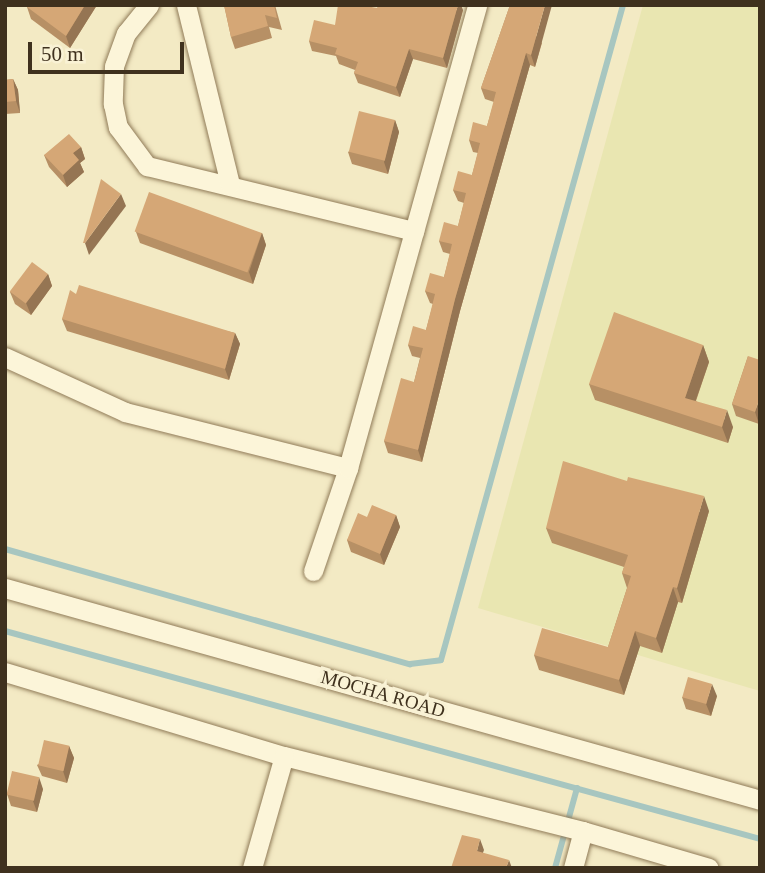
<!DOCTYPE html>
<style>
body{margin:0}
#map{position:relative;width:765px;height:873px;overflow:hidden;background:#f3eac4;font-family:"Times New Roman",serif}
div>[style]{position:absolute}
.farmland>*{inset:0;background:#e9e6b1}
.stream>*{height:6px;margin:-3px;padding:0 3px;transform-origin:3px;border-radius:3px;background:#a7c6c0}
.roads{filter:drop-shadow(0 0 2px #907b58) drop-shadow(0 0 2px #907b58)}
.street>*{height:19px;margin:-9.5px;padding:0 9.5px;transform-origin:9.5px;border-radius:9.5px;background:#fcf5d9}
.wall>*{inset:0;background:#b79065}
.shaded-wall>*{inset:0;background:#957553}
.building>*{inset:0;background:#d5a776;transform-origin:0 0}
span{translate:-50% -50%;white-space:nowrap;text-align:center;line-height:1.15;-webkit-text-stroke:7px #f9f2d5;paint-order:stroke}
.street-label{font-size:19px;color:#3f311e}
.frame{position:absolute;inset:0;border:7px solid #3f311e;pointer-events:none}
.scale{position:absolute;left:28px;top:42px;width:156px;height:32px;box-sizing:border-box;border:4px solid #3f311e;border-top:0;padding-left:9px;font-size:21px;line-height:24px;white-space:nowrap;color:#3f311e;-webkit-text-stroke:5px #f9f2d5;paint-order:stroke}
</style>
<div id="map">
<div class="farmland">
<div style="clip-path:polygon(643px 5px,760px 5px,760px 691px,478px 608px)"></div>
</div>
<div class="stream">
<div style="left:5px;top:549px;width:421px;rotate:15.9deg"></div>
<div style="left:410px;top:664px;width:31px;rotate:-7deg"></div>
<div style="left:441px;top:660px;width:680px;rotate:-74.47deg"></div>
<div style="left:5px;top:631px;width:783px;rotate:15.4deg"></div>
<div style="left:555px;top:868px;width:83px;rotate:-74.6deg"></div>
</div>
<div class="roads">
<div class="street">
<div style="left:149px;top:5px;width:36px;rotate:129deg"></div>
<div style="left:126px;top:33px;width:35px;rotate:110deg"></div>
<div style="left:114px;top:66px;width:38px;rotate:92deg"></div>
<div style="left:113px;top:104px;width:24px;rotate:78deg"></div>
<div style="left:118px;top:127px;width:49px;rotate:53.4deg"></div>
<div style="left:147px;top:166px;width:275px;rotate:13.7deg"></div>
<div style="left:186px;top:5px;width:184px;rotate:76.2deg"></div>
<div style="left:5px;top:357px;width:132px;rotate:24.6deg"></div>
<div style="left:125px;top:412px;width:230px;rotate:14.1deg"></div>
<div style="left:313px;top:571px;width:109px;rotate:-71.2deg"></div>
<div style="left:348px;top:468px;width:481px;rotate:-74.4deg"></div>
<div style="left:5px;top:588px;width:784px;rotate:15.68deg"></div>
<div style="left:5px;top:672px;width:291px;rotate:16.8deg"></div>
<div style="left:284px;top:756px;width:308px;rotate:14.1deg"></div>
<div style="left:583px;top:831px;width:131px;rotate:16.4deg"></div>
<div style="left:252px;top:868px;width:116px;rotate:-74.1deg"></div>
<div style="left:573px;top:868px;width:38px;rotate:-75deg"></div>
</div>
</div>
<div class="wall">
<div style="clip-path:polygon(97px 5px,70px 48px,31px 19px,27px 7px)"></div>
<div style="clip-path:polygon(224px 5px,275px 5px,282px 30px,269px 27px,272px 38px,235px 49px,231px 37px)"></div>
<div style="clip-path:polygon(510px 5px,542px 43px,535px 67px,530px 65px,460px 311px,422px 462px,388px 453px,384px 441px,414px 382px,420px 358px,412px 356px,408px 345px,426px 330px,433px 304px,430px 303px,425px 291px,444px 277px,450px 254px,443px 252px,439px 241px,458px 226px,464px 203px,458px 201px,453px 190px,472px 175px,478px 153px,473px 152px,469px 140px,487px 126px,494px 102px,485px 99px,481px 88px)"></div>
<div style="clip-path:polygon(377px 8px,463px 10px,447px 68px,413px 59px,400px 97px,358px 83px,354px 73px,355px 70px,339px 64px,336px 56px,312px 51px,309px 41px,335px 25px)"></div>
<div style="clip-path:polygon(13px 79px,18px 90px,20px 113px,5px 114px,5px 80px)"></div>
<div style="clip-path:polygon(395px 120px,399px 132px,388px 174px,352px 164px,348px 152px)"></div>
<div style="clip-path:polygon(81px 147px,85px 159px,80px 163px,84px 172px,67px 187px,49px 167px,44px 155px)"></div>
<div style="clip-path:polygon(136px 232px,262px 233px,266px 245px,253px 284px,140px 243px)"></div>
<div style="clip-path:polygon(48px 274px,52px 286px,31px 315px,15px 304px,10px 292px)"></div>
<div style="clip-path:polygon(76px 294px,235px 333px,240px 344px,229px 380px,67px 331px,62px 319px)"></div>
<div style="clip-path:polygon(703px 345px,709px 362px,696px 401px,733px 427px,728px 443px,595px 400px,589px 384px)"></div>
<div style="clip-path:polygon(748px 356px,759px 424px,736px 416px,732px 404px)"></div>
<div style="clip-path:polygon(709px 511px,682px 603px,678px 602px,662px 653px,640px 646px,624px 695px,539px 670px,534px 655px,608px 647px,627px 588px,622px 573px,624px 567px,552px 543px,546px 528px)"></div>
<div style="clip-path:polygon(396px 515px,400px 527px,384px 565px,351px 552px,347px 540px,367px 517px)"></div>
<div style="clip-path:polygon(717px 696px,711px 716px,686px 709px,682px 697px)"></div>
<div style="clip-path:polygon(69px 746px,74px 758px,67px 783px,42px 776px,37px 765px)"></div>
<div style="clip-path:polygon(43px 789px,37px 812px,11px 806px,7px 794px)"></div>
</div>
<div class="shaded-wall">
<div style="clip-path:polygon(85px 5px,97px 5px,70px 48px,66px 36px)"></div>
<div style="clip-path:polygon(458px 5px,461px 5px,463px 10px,447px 68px,443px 58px)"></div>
<div style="clip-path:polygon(545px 5px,552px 5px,535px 67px,531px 55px)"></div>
<div style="clip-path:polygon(409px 49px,413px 59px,400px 97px,396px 87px)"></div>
<div style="clip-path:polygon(526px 53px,530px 65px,460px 311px,422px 462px,418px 450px,455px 299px)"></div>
<div style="clip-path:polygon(13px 79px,18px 90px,20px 113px,16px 101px)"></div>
<div style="clip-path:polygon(395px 120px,399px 132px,388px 174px,384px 162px)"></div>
<div style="clip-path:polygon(81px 147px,85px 159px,80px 163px,84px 172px,67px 187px,63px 175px,73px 153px)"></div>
<div style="clip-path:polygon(121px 194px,126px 206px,89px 255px,85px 243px)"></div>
<div style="clip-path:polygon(262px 233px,266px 245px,253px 284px,249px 272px)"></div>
<div style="clip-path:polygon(48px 274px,52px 286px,31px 315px,26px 303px)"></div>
<div style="clip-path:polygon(235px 333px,240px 344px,229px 380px,225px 369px)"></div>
<div style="clip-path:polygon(703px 345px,709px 362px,691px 414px,685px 398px)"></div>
<div style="clip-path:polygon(760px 397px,760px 421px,759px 424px,755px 412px)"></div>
<div style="clip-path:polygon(727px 410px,733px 427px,728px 443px,722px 427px)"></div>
<div style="clip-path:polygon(704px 496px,709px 511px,682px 603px,677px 588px)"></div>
<div style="clip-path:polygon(396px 515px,400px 527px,384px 565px,380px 554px)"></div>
<div style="clip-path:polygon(673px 587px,678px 602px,662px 653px,656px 638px)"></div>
<div style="clip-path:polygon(635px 631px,640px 646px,624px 695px,619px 680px)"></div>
<div style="clip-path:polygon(712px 684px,717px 696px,711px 716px,706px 704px)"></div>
<div style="clip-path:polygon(69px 746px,74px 758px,67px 783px,63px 771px)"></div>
<div style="clip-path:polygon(39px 777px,43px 789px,37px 812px,33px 801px)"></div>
<div style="clip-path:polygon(480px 839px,484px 850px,480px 861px,477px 851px)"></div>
<div style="clip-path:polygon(509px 860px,512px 868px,506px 868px)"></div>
</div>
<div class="building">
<div style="clip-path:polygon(29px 5px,85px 5px,66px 36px,27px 7px)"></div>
<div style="clip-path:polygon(224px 5px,274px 5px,277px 18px,265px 15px,268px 26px,231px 37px)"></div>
<div style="clip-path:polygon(338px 5px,361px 5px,377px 8px,378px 5px,458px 5px,443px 58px,409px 49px,396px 87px,354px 73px,358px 62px,335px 54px,337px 48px,309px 41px,314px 20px,335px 25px)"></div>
<div style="clip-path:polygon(510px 5px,545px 5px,531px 55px,526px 53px,455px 299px,418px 450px,384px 441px,401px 378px,414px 382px,423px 348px,408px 345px,413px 326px,426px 330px,435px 294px,425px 291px,430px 273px,444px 277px,452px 244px,439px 241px,444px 222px,458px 226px,466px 193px,453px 190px,458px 171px,472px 175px,480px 143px,469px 140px,473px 122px,487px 126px,496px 92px,481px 88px)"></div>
<div style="clip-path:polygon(13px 79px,16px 101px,5px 102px,5px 80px)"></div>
<div style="left:359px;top:111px;width:37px;height:42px;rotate:14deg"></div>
<div style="clip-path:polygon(69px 134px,81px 147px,73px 153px,79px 160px,63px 175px,44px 155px)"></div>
<div style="clip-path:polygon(101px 179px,121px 194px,85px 243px,83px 243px)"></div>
<div style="left:149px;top:192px;width:120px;height:42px;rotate:20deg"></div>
<div style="left:32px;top:262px;width:20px;height:37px;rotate:37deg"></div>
<div style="clip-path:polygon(79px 285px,235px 333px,225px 369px,62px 319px,70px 290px,76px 294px)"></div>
<div style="clip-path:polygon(614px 312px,703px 345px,685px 398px,727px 410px,722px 427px,589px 384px)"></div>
<div style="clip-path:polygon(748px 356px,760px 360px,760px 397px,755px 412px,732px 404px)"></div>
<div style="clip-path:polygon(563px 461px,627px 481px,628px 477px,704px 496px,677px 588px,673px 587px,656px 638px,635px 631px,619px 680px,534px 655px,542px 628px,608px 647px,631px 576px,622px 573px,628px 555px,546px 528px)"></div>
<div style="clip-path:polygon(372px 505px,396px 515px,380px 554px,347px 540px,358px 513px,367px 517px)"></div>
<div style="left:688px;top:677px;width:25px;height:21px;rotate:16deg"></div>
<div style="left:44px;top:740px;width:26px;height:26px;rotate:13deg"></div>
<div style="left:12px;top:771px;width:28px;height:24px;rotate:13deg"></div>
<div style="clip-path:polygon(462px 835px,480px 839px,477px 851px,509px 860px,506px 868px,451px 868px)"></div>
</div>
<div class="street-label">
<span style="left:383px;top:694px;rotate:16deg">MOCHA ROAD</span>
</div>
<div class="frame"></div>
<div class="scale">50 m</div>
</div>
